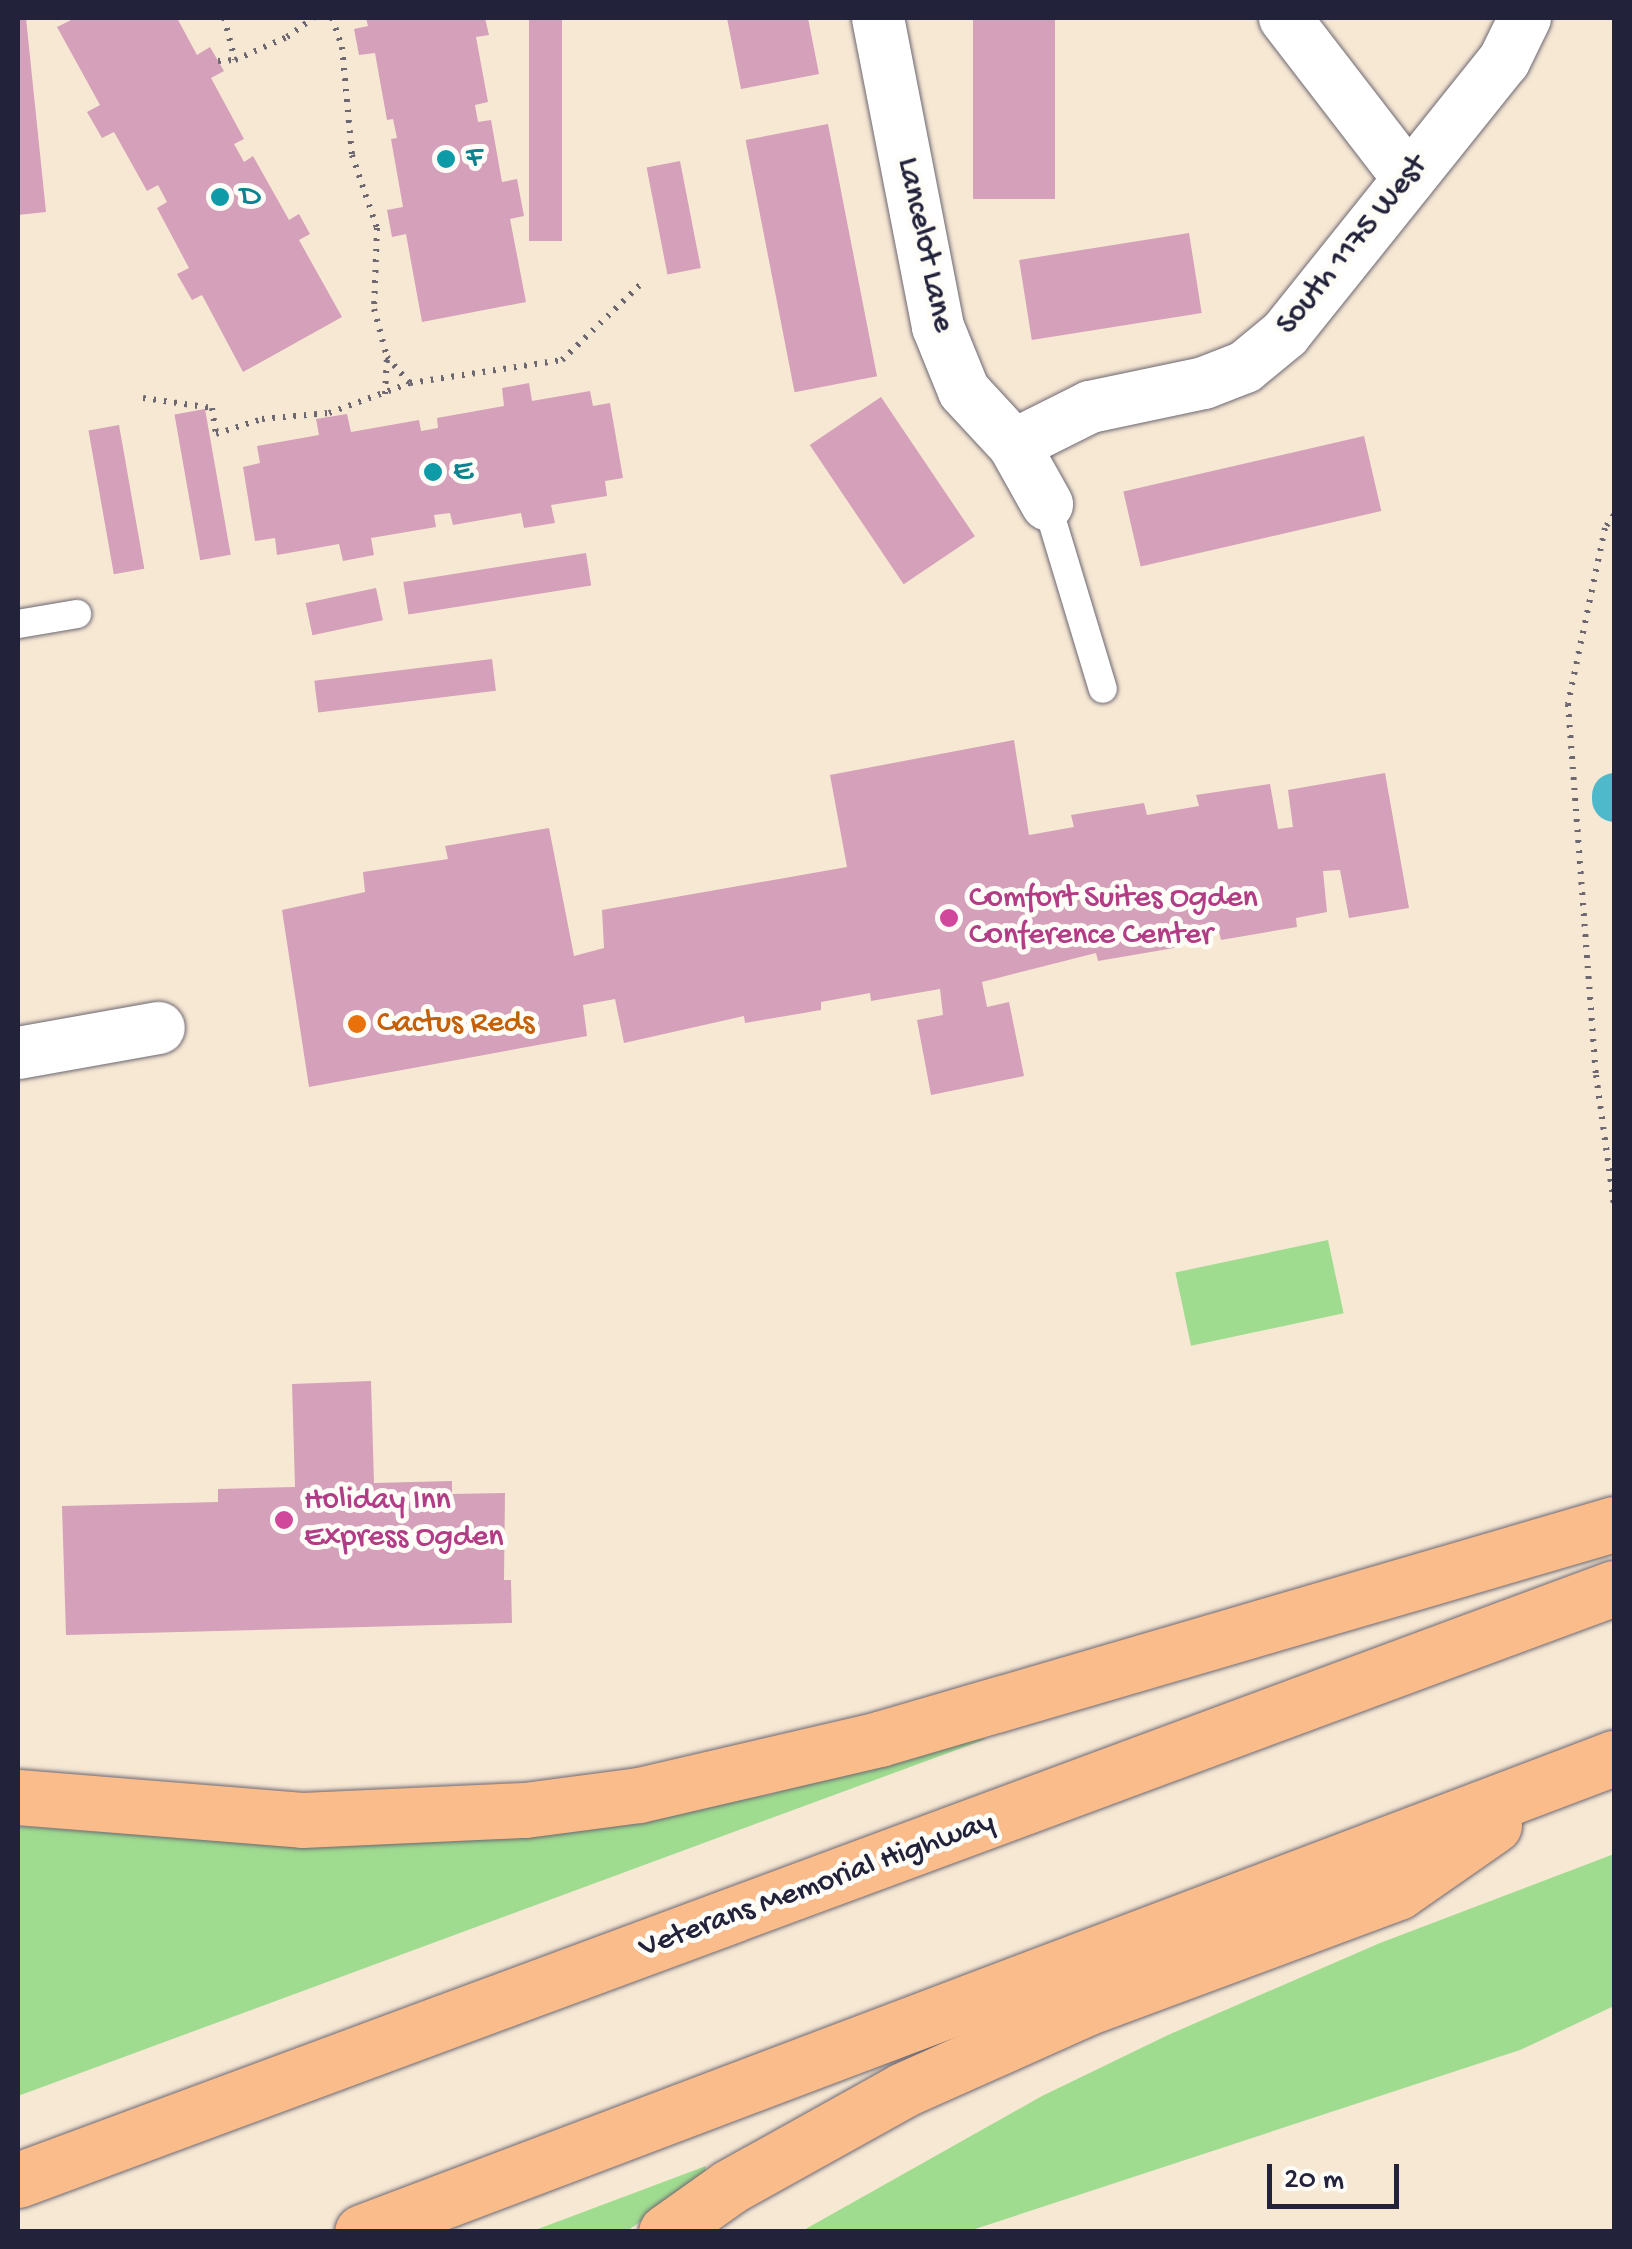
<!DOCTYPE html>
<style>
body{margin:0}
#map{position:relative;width:1632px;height:2249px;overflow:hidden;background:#f7e8d4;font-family:"Gochi Hand",sans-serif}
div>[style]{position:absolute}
.green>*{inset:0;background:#9fdc90;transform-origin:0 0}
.canal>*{height:45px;margin:-22.5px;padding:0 22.5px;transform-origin:22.5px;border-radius:22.5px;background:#4eb9ca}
.building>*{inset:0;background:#d5a0b9;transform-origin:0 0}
.path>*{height:6px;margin-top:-3px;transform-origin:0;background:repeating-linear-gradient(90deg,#6d6771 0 2.5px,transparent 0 10.5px)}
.roads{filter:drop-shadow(0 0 2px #6d6771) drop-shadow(0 0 2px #6d6771)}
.service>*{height:28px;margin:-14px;padding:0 14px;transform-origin:14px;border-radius:14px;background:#fff}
.minor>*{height:52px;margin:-26px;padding:0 26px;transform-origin:26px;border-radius:26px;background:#fff}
.motorway>*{height:55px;margin:-27.5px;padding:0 27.5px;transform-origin:27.5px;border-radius:27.5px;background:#fabc8b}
.dots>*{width:28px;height:28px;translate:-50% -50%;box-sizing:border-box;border:5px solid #fdfcf7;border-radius:50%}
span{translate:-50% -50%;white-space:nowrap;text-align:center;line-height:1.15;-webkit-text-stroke:10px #fdfcf7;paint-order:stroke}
.culture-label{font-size:32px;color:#0d838f}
.left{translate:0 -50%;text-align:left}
.street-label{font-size:32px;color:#22223b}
.hotel-label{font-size:32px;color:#b23c85}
.food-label{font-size:32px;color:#c56008}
.frame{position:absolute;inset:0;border:20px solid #22223b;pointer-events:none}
.scale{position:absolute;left:1267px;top:2164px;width:132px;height:45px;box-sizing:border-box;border:5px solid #22223b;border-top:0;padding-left:12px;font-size:30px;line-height:35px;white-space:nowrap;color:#22223b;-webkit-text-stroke:8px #fdfcf7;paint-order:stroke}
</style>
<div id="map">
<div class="green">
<div style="left:1328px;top:1240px;width:75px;height:156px;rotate:78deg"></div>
<div style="clip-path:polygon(966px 1736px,986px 1739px,18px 2096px,18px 1826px,314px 1847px,523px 1838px,768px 1795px)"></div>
<div style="clip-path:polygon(1614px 1854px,1614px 2006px,1520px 2050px,969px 2231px,802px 2231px,1042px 2096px,1168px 2035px,1380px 1943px)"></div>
<div style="clip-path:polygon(706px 2166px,704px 2177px,627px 2231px,530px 2232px)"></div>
</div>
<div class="canal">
<div style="left:1614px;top:795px;width:4px;rotate:90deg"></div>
</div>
<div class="building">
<div style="clip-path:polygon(18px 18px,26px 18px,46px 212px,18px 215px)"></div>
<div style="clip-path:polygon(75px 18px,177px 18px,197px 55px,210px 47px,224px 71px,211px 78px,244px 139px,234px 144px,244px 162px,253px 156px,289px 220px,299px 214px,310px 234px,299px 240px,342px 317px,243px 372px,202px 295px,192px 300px,177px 274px,189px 268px,157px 208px,167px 202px,158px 185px,147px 191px,114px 132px,102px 138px,87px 112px,100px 105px,57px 27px)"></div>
<div style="clip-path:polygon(366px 18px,485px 18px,489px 35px,476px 37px,488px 102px,475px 105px,478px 122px,491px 120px,502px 182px,517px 179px,524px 216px,510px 219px,526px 302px,422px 322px,406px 234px,392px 237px,387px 210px,403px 207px,391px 139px,397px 138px,393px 119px,387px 120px,375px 53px,359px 55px,354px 29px,368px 26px)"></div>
<div style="left:529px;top:18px;width:33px;height:223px"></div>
<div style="clip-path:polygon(727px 18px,808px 18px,819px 74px,741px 89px)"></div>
<div style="left:973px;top:18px;width:82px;height:181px"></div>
<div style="left:828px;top:124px;width:257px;height:84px;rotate:79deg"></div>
<div style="left:680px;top:161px;width:109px;height:34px;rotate:79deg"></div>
<div style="left:1189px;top:233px;width:81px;height:172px;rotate:81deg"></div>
<div style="clip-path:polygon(529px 383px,532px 401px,590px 391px,593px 406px,610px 403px,623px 478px,605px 481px,607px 496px,551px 505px,555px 523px,524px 528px,521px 513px,453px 525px,450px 513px,434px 515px,436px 527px,371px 538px,374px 555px,343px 561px,339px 544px,277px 555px,275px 538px,255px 541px,243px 467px,260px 463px,257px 446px,319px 435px,316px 419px,347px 414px,351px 432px,419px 420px,421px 431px,438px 428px,437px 418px,504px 406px,502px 388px)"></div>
<div style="left:881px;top:397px;width:168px;height:86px;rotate:56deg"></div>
<div style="left:205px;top:409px;width:148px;height:31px;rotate:80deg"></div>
<div style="left:119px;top:425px;width:146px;height:31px;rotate:80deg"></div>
<div style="left:1364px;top:436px;width:77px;height:247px;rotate:77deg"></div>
<div style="left:586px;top:553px;width:33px;height:185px;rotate:81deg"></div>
<div style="left:376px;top:588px;width:33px;height:72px;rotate:78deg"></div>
<div style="left:492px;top:659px;width:32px;height:179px;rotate:83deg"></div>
<div style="clip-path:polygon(1014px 740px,1029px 835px,1074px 827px,1071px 815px,1144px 803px,1147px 815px,1199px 806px,1196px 795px,1270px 784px,1278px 829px,1293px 827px,1288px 790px,1385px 773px,1409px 908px,1349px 918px,1340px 870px,1323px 871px,1327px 912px,1296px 918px,1297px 927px,1221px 940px,1219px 932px,1172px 940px,1174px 948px,1098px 961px,1096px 953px,982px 982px,987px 1007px,1009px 1002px,1024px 1076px,931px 1095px,917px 1020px,943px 1015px,940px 989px,871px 1001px,870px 993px,821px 1002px,821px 1010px,745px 1023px,744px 1016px,624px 1043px,615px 999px,583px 1005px,587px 1036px,309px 1087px,282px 910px,365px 892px,363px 872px,448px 859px,445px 846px,549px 828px,574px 956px,604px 948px,602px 910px,847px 867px,830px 775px)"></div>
<div style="clip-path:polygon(371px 1381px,374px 1483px,452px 1481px,452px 1494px,505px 1493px,504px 1580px,511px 1580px,512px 1623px,66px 1635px,62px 1506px,218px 1502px,218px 1489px,295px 1487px,292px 1384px)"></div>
</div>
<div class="path">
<div style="left:224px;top:18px;width:43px;rotate:75.3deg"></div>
<div style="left:332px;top:18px;width:31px;rotate:71deg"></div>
<div style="left:342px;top:47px;width:108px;rotate:84.7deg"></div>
<div style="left:352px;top:155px;width:77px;rotate:71.1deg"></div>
<div style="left:377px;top:228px;width:81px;rotate:92.1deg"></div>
<div style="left:374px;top:309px;width:50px;rotate:74.8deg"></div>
<div style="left:387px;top:357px;width:35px;rotate:49deg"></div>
<div style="left:218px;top:61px;width:17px;rotate:-3deg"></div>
<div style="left:235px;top:60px;width:57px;rotate:-23.9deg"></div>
<div style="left:287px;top:37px;width:32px;rotate:-36deg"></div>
<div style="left:385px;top:394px;width:36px;rotate:-87deg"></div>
<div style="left:143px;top:398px;width:70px;rotate:8.2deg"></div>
<div style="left:212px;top:408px;width:26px;rotate:81deg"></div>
<div style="left:216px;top:434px;width:48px;rotate:-18.1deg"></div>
<div style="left:262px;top:419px;width:67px;rotate:-5.1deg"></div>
<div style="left:329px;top:413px;width:86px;rotate:-20.3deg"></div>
<div style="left:410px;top:383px;width:154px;rotate:-8.6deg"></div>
<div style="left:562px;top:360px;width:112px;rotate:-43.9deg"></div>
<div style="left:1614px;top:515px;width:16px;rotate:125deg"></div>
<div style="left:1605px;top:528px;width:180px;rotate:101.9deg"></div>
<div style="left:1568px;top:704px;width:372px;rotate:85.7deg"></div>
<div style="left:1596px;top:1075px;width:131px;rotate:82.1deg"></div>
</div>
<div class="roads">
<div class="service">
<div style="left:1047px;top:504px;width:193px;rotate:73.2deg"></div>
<div style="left:18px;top:624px;width:60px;rotate:-9.6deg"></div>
</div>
<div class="minor">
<div style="left:878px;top:18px;width:315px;rotate:79deg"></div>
<div style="left:938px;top:327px;width:69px;rotate:67.9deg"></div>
<div style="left:964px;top:391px;width:74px;rotate:47.2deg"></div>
<div style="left:1014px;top:445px;width:68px;rotate:60.8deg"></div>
<div style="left:1285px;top:18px;width:203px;rotate:52.4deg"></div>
<div style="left:1014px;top:445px;width:85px;rotate:-26.6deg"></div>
<div style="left:1090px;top:407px;width:116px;rotate:-11.9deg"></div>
<div style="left:1204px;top:383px;width:44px;rotate:-21.3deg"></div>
<div style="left:1245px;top:367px;width:52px;rotate:-39.5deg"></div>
<div style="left:1285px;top:334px;width:350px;rotate:-51.3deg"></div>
<div style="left:1504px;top:61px;width:48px;rotate:-64deg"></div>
<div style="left:18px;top:1053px;width:143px;rotate:-10.1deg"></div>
</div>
<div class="motorway">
<div style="left:18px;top:1797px;width:285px;rotate:4.6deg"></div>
<div style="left:302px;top:1820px;width:223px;rotate:-2.6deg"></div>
<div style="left:525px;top:1810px;width:115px;rotate:-7.5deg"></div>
<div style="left:639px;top:1795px;width:246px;rotate:-13.1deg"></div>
<div style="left:879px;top:1739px;width:766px;rotate:-16.31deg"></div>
<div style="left:18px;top:2180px;width:1702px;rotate:-20.35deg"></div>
<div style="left:362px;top:2232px;width:1339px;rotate:-20.74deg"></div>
<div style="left:666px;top:2232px;width:77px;rotate:-35.5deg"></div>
<div style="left:729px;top:2187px;width:199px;rotate:-29.1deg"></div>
<div style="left:903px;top:2090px;width:201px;rotate:-24.1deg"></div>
<div style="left:1086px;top:2008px;width:333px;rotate:-20.4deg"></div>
<div style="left:1398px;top:1892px;width:117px;rotate:-34.9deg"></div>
</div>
</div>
<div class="dots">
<div style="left:446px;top:159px;background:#0f9aa8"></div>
<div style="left:220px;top:197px;background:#0f9aa8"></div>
<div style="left:433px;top:472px;background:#0f9aa8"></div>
<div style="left:949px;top:918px;background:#d1479c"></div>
<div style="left:357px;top:1024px;background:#e8710a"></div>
<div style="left:284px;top:1520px;background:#d1479c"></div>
</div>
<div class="culture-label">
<span class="left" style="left:466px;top:159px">F</span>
<span class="left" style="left:240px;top:197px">D</span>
<span class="left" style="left:453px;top:472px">E</span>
</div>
<div class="street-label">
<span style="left:924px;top:245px;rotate:78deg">Lancelot Lane</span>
<span style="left:1353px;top:246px;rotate:-51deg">South 1175 West</span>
<span style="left:817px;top:1886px;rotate:-20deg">Veterans Memorial Highway</span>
</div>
<div class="hotel-label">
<span class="left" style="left:969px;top:918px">Comfort Suites Ogden<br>Conference Center</span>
<span class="left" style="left:304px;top:1520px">Holiday Inn<br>Express Ogden</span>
</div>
<div class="food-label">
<span class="left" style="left:377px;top:1024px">Cactus Reds</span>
</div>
<div class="frame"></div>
<div class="scale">20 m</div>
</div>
